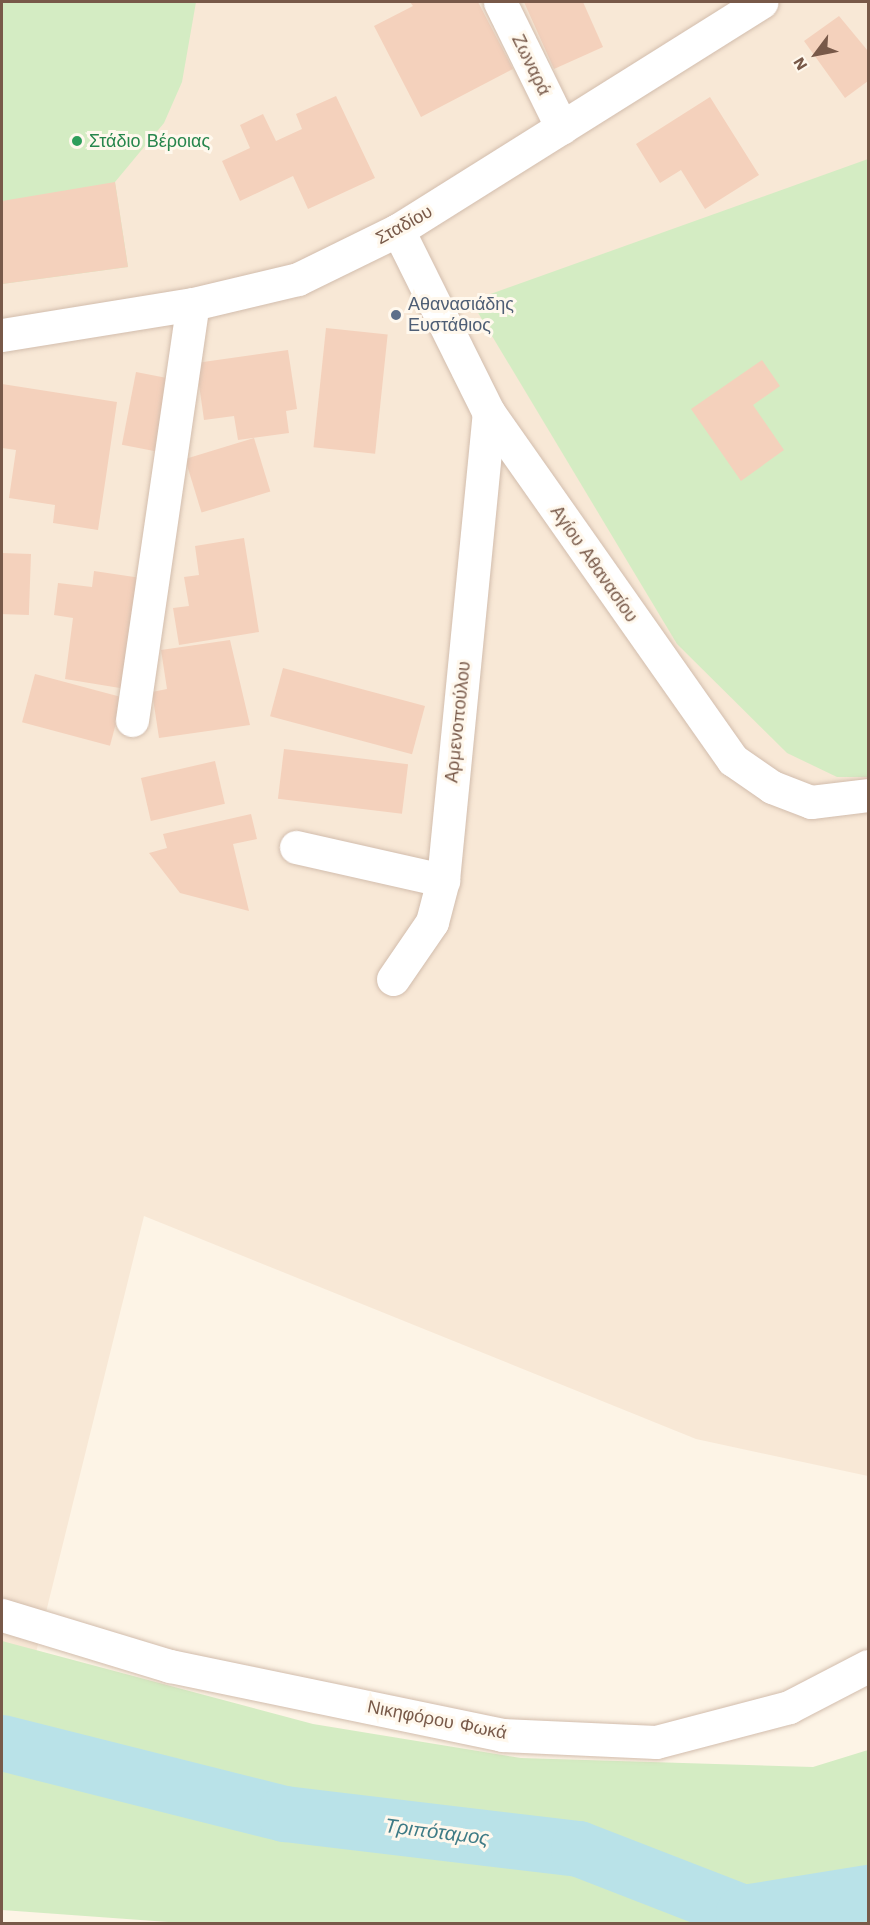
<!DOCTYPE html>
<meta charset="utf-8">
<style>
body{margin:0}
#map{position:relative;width:870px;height:1925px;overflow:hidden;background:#fdf4e6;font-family:"Work Sans",sans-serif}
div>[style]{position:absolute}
.residential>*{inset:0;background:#f8e8d6}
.green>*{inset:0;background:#d4ecc3}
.river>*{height:56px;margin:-28px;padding:0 28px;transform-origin:28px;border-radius:28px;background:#b9e2e8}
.building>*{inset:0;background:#f4d1bc;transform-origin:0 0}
.roads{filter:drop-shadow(0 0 2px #d2bdad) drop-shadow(0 0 2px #d2bdad)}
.street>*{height:33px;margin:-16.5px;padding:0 16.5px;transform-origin:16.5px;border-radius:16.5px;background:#fff}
.secondary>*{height:33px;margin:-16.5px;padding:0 16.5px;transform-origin:16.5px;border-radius:16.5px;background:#fff}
.dots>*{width:16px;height:16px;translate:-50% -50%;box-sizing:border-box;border:3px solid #fff8ed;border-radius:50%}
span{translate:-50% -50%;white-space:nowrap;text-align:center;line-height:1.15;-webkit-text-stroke:6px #fff8ed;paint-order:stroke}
.street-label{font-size:18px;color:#785949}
.leisure-label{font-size:18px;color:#27864d}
.left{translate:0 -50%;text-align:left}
.service-label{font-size:18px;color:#4e5e75}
.water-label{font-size:20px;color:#3e7b86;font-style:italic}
.frame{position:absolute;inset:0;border:3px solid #785949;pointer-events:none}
.north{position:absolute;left:786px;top:24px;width:60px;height:60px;-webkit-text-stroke:4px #fff8ed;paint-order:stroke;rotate:238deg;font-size:16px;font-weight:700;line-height:24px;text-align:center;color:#785949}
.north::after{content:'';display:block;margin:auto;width:21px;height:27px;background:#785949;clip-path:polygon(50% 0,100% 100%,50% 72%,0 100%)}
</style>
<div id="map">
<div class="residential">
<div style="clip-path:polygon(2px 2px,868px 2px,868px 1476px,696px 1439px,144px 1216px,2px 1790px)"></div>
</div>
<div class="green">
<div style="clip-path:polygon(2px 2px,196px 2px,182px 82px,164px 123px,115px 182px,128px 267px,2px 284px)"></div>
<div style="clip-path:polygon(868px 159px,868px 777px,837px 777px,787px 753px,677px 644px,471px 301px)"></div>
<div style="clip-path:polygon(2px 1641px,313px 1724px,521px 1758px,813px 1767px,868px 1750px,868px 1923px,196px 1924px,2px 1910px)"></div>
</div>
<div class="river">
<div style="left:2px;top:1743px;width:292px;rotate:14.1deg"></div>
<div style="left:285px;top:1814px;width:296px;rotate:6.8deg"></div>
<div style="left:579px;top:1849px;width:177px;rotate:21.2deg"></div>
<div style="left:744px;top:1913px;width:126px;rotate:-9.2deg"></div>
</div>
<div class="building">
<div style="clip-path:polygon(410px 2px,478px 2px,513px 69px,421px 117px,374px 26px,413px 6px)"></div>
<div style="clip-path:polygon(524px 2px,583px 2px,603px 47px,554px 69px)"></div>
<div style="clip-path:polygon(839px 16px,868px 51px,868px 81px,845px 98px,804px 41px)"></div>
<div style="clip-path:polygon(336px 96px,375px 178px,308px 209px,293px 176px,240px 201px,222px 161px,250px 148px,240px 125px,263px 114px,276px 141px,302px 129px,296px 114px)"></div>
<div style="clip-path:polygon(710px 97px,759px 175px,705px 209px,681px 170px,660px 183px,636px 144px)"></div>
<div style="clip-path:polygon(115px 182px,128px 267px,2px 284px,2px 201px)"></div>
<div style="left:326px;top:328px;width:62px;height:120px;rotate:6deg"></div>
<div style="clip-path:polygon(288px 350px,297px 409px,286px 411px,289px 433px,238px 440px,234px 416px,204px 420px,196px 363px)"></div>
<div style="clip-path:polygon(762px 360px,780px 386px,753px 405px,784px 450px,741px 481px,691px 409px)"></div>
<div style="left:136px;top:372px;width:38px;height:74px;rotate:11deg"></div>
<div style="clip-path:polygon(2px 384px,117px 402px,98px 530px,53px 523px,55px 505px,9px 498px,16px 450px,2px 448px)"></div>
<div style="left:254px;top:438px;width:56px;height:72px;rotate:73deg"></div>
<div style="clip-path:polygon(244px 538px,259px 632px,179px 645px,173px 608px,189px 606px,184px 577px,199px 575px,195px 546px)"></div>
<div style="left:2px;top:553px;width:29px;height:61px;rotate:2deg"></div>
<div style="clip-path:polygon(94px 571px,141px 578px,126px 689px,65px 679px,73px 618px,54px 615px,58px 583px,92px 587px)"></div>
<div style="clip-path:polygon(230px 640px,250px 725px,159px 738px,152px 692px,167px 689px,161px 650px)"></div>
<div style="left:283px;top:668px;width:147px;height:50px;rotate:15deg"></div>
<div style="left:35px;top:674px;width:91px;height:50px;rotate:15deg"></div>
<div style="left:284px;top:749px;width:125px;height:50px;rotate:7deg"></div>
<div style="left:215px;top:761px;width:44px;height:76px;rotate:77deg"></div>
<div style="clip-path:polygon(251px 814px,257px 839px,233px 844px,249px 911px,180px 893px,149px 853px,167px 848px,163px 834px)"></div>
</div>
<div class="roads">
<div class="street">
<div style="left:500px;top:2px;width:140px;rotate:63.8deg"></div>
<div style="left:398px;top:230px;width:204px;rotate:63.6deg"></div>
<div style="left:489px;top:413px;width:424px;rotate:54.9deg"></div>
<div style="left:733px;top:760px;width:47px;rotate:34.7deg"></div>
<div style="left:772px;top:787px;width:42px;rotate:21deg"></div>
<div style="left:811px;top:802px;width:57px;rotate:-7deg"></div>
<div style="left:132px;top:720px;width:420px;rotate:-81.7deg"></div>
<div style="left:296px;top:847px;width:151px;rotate:12.7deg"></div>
<div style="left:393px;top:979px;width:69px;rotate:-55.6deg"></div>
<div style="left:432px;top:922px;width:43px;rotate:-75.3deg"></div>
<div style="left:443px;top:880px;width:469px;rotate:-84.4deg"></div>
<div style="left:2px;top:1615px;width:176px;rotate:16.9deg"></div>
<div style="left:170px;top:1666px;width:339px;rotate:11.7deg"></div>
<div style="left:502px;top:1735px;width:154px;rotate:2.6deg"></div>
<div style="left:656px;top:1742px;width:138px;rotate:-14.7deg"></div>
<div style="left:789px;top:1707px;width:89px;rotate:-27.4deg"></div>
</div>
<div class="secondary">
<div style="left:2px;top:335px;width:193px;rotate:-9.2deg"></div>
<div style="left:193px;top:304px;width:108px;rotate:-13.4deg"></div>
<div style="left:298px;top:279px;width:111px;rotate:-26.1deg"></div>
<div style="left:398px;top:230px;width:429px;rotate:-32.1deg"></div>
</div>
</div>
<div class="dots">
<div style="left:77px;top:141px;background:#2e9e5b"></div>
<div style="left:396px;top:315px;background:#5c6f8a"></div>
</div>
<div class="street-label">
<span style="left:531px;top:65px;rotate:64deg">Ζωναρά</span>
<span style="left:404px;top:225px;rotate:-29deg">Σταδίου</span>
<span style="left:594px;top:564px;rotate:55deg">Αγίου Αθανασίου</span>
<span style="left:458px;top:722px;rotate:-84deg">Αρμενοπούλου</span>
<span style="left:437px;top:1720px;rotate:11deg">Νικηφόρου Φωκά</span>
</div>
<div class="leisure-label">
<span class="left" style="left:89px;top:141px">Στάδιο Βέροιας</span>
</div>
<div class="service-label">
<span class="left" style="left:408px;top:315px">Αθανασιάδης<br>Ευστάθιος</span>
</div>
<div class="water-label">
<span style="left:437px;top:1832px;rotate:7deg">Τριπόταμος</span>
</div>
<div class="frame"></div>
<div class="north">N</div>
</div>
